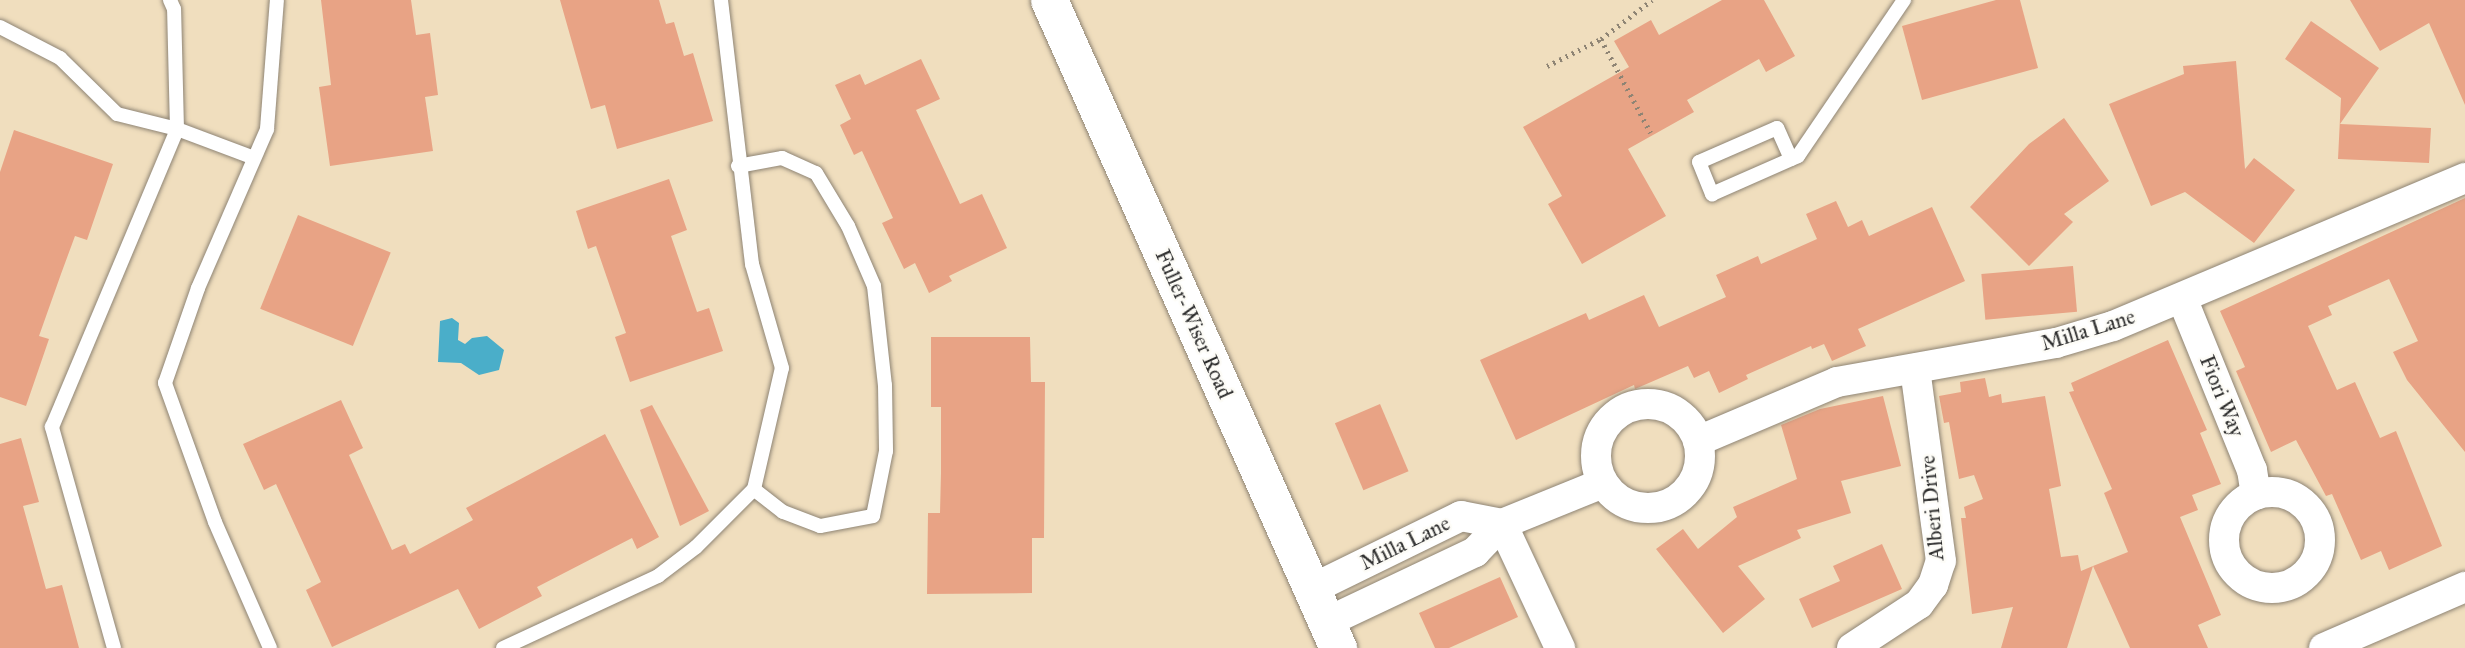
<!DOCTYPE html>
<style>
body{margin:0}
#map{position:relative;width:2465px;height:648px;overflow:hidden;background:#f0debe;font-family:"IM FELL Great Primer",serif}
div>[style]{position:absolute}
.water>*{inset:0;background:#4aaec9}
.building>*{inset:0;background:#e8a385;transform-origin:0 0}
.path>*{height:4.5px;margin-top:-2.25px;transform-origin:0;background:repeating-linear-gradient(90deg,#8e8474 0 2px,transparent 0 7px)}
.roads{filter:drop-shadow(0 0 2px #8e8474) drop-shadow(0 0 2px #8e8474)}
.service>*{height:14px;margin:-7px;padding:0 7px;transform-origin:7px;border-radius:7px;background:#fff}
.minor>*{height:30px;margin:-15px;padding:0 15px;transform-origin:15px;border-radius:15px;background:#fff}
.minor>.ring{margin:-15px;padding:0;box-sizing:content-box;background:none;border:30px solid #fff;border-radius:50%}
.tertiary>*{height:37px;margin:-18.5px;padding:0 18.5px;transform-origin:18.5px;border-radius:18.5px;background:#fff}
span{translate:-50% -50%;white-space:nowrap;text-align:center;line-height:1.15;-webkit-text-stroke:5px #fdfcf7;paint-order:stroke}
.street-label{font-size:21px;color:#2b2b2b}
</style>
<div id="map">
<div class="water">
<div style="clip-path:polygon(452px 318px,459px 323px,458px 340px,465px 344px,472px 338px,487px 336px,504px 350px,499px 370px,479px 375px,461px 363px,438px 362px,440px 321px)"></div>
</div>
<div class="building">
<div style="clip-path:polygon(321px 0,411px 0,416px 35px,430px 33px,438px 95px,425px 97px,433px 151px,330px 166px,319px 87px,331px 85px)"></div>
<div style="clip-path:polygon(560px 0,659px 0,666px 24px,674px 22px,684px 56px,693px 53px,713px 121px,617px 149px,605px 105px,591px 109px)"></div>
<div style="clip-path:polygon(1722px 0,1764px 0,1795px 56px,1766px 72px,1759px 59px,1687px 100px,1694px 112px,1628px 149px,1666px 216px,1582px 264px,1548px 204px,1562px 196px,1523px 127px,1629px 67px,1614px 41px,1651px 20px,1659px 35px)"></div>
<div style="clip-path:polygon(1996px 0,2020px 0,2038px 68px,1922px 100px,1902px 26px)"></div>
<div style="clip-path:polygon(2350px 0,2465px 0,2465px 105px,2429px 23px,2380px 51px)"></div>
<div style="clip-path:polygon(2311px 21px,2379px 68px,2340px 124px,2431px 128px,2429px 163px,2338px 159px,2341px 98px,2285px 59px)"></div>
<div style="clip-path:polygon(921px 59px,940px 99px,916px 110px,960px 204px,982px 194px,1007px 248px,949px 276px,952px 281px,929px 293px,915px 263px,904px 269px,882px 223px,893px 218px,862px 151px,854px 155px,840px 125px,851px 119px,835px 85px,860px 74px,865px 85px)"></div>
<div style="clip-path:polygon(2236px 61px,2245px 169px,2254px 158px,2295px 190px,2254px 243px,2185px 192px,2151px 206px,2109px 104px,2184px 74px,2183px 66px)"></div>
<div style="clip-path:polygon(2064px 118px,2109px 181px,2064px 214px,2073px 222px,2029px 266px,1970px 207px,2029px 144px)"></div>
<div style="clip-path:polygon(14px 130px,113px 164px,87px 240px,75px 236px,61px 274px,39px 336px,49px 339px,26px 406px,0 397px,0 172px)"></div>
<div style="clip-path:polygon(669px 179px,687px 230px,671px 236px,697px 312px,709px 308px,723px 351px,630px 382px,615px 337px,626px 333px,596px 246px,588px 249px,576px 211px)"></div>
<div style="clip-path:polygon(2465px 198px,2465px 452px,2407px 380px,2393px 352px,2418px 341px,2389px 279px,2328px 306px,2332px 315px,2308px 326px,2337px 390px,2355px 382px,2380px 438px,2396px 431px,2442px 546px,2389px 570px,2381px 551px,2361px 560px,2332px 494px,2326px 496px,2296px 440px,2271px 452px,2236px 371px,2245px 367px,2220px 311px)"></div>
<div style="clip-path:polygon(1836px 201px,1848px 227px,1862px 220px,1869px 236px,1932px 207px,1965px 281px,1858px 329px,1866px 346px,1832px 361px,1824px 344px,1812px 349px,1811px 346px,1746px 375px,1748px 379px,1719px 393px,1709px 371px,1694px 378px,1688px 366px,1635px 389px,1634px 385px,1516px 440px,1480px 360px,1586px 313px,1589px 320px,1644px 295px,1659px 327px,1726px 297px,1716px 275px,1758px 256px,1761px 264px,1817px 239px,1806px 214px)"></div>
<div style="left:298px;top:215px;width:100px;height:101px;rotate:22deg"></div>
<div style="left:2073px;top:266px;width:46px;height:92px;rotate:85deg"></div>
<div style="clip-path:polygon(931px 337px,1030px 337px,1031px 382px,1045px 382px,1044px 538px,1032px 538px,1032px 593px,927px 594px,928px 513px,940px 513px,941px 473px,941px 407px,931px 407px)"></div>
<div style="clip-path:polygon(2168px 340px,2207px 430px,2200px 433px,2221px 484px,2192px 495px,2198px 510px,2180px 517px,2221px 615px,2198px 625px,2208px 648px,2130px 648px,2093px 566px,2128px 552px,2104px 493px,2112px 489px,2069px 392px,2074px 391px,2071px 383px)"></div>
<div style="clip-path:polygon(1985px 378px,1989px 397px,2001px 394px,2002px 403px,2045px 396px,2061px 486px,2049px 489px,2061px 557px,2078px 555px,2081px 571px,2093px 566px,2067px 648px,2001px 648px,2013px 607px,1972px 614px,1961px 518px,1966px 518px,1964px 507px,1983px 499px,1974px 475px,1959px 479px,1949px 422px,1944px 423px,1939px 396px,1961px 392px,1960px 382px)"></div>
<div style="clip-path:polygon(1883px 396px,1901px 466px,1841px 481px,1851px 513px,1797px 530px,1801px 538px,1738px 566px,1765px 599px,1723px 633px,1656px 549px,1683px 529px,1698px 549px,1737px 517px,1733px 507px,1797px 479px,1781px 425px,1820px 409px)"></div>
<div style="clip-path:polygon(341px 400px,363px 448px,349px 455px,392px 550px,405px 544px,410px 554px,473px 520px,466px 508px,605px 434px,659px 537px,637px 549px,632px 538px,537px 587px,542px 596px,479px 629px,458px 589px,332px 647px,306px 590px,321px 582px,276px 484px,264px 490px,243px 444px)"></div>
<div style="left:1380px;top:404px;width:73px;height:49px;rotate:67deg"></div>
<div style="clip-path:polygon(652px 405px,709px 511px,680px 526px,640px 410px)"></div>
<div style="clip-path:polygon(21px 438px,39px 502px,23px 506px,46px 589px,62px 585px,79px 648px,0 648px,0 444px)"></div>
<div style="clip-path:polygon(1882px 544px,1902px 589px,1812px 628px,1799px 599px,1840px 581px,1833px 566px)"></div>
<div style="clip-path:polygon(1500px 577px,1518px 617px,1449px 648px,1435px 648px,1419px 613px)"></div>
</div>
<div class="path">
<div style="left:1601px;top:39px;width:106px;rotate:62deg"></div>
<div style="left:1547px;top:66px;width:60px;rotate:-26.6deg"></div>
<div style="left:1601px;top:39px;width:64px;rotate:-37.4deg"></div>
</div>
<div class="roads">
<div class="service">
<div style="left:0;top:27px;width:68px;rotate:27.3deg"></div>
<div style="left:60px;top:58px;width:80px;rotate:44.5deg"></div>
<div style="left:117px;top:114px;width:62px;rotate:14deg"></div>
<div style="left:177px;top:129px;width:82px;rotate:20.6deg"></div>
<div style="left:1791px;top:159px;width:34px;rotate:-114deg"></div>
<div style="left:1777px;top:128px;width:85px;rotate:156.4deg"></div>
<div style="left:1699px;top:162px;width:35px;rotate:68deg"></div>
<div style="left:1712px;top:194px;width:94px;rotate:-23.8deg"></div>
<div style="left:1798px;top:156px;width:189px;rotate:-55.8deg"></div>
<div style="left:738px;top:166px;width:45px;rotate:-10.3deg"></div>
<div style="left:782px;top:158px;width:37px;rotate:24deg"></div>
<div style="left:816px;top:173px;width:62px;rotate:58.9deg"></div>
<div style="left:848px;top:226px;width:65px;rotate:66.6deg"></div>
<div style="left:874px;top:286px;width:100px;rotate:83.7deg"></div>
<div style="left:885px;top:385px;width:66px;rotate:89.1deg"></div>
<div style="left:886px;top:451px;width:66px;rotate:101.3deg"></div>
<div style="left:873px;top:516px;width:54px;rotate:169.3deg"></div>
<div style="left:820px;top:526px;width:40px;rotate:-159deg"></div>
<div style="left:783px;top:512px;width:37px;rotate:-142deg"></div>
<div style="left:114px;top:648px;width:230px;rotate:-105.7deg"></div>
<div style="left:52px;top:427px;width:323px;rotate:-67.2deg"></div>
<div style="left:177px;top:129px;width:120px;rotate:-91.4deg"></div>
<div style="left:174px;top:9px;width:10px;rotate:-114deg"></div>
<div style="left:270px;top:648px;width:137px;rotate:-113.6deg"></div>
<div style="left:215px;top:522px;width:148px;rotate:-109.8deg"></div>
<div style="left:165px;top:383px;width:101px;rotate:-70.8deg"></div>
<div style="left:198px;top:288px;width:173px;rotate:-66.5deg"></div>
<div style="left:267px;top:129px;width:129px;rotate:-85.6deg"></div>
<div style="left:503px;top:648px;width:171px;rotate:-24.9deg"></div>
<div style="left:658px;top:576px;width:48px;rotate:-37.3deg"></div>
<div style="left:696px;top:547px;width:82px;rotate:-45deg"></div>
<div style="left:754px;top:489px;width:124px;rotate:-77deg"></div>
<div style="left:782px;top:368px;width:108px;rotate:-106.1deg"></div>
<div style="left:752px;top:264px;width:266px;rotate:-96.7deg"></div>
</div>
<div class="minor">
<div style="left:2182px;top:298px;width:186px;rotate:67.9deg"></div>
<div style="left:2252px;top:470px;width:25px;rotate:81deg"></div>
<div class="ring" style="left:1596px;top:404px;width:74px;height:74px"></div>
<div style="left:1698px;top:441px;width:151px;rotate:-23deg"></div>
<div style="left:1837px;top:382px;width:222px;rotate:-10.1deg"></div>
<div style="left:2056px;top:343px;width:59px;rotate:-16.6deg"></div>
<div style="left:2113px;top:326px;width:382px;rotate:-22.8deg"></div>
<div class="ring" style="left:2224px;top:492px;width:66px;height:66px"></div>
<div style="left:1502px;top:524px;width:137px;rotate:64.9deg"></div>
<div style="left:1312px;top:589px;width:166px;rotate:-26.1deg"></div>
<div style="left:1461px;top:516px;width:42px;rotate:11deg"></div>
<div style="left:1327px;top:622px;width:164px;rotate:-25.3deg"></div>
<div style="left:1475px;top:552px;width:39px;rotate:-46deg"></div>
<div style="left:1502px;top:524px;width:109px;rotate:-22.1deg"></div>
<div style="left:1852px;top:648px;width:80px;rotate:-33.3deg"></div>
<div style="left:1919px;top:604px;width:24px;rotate:-54deg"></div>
<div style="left:1933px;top:585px;width:25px;rotate:-72deg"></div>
<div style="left:1941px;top:561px;width:194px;rotate:-97.7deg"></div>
<div style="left:2324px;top:648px;width:154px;rotate:-23.4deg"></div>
</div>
<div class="tertiary">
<div style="left:1049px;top:0;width:710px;rotate:65.96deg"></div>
</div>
</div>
<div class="street-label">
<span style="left:1194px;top:324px;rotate:66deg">Fuller-Wiser Road</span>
<span style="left:2088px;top:330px;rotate:-17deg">Milla Lane</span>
<span style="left:2222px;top:396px;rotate:68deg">Fiori Way</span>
<span style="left:1932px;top:508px;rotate:-95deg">Alberi Drive</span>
<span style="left:1405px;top:543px;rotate:-26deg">Milla Lane</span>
</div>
</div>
